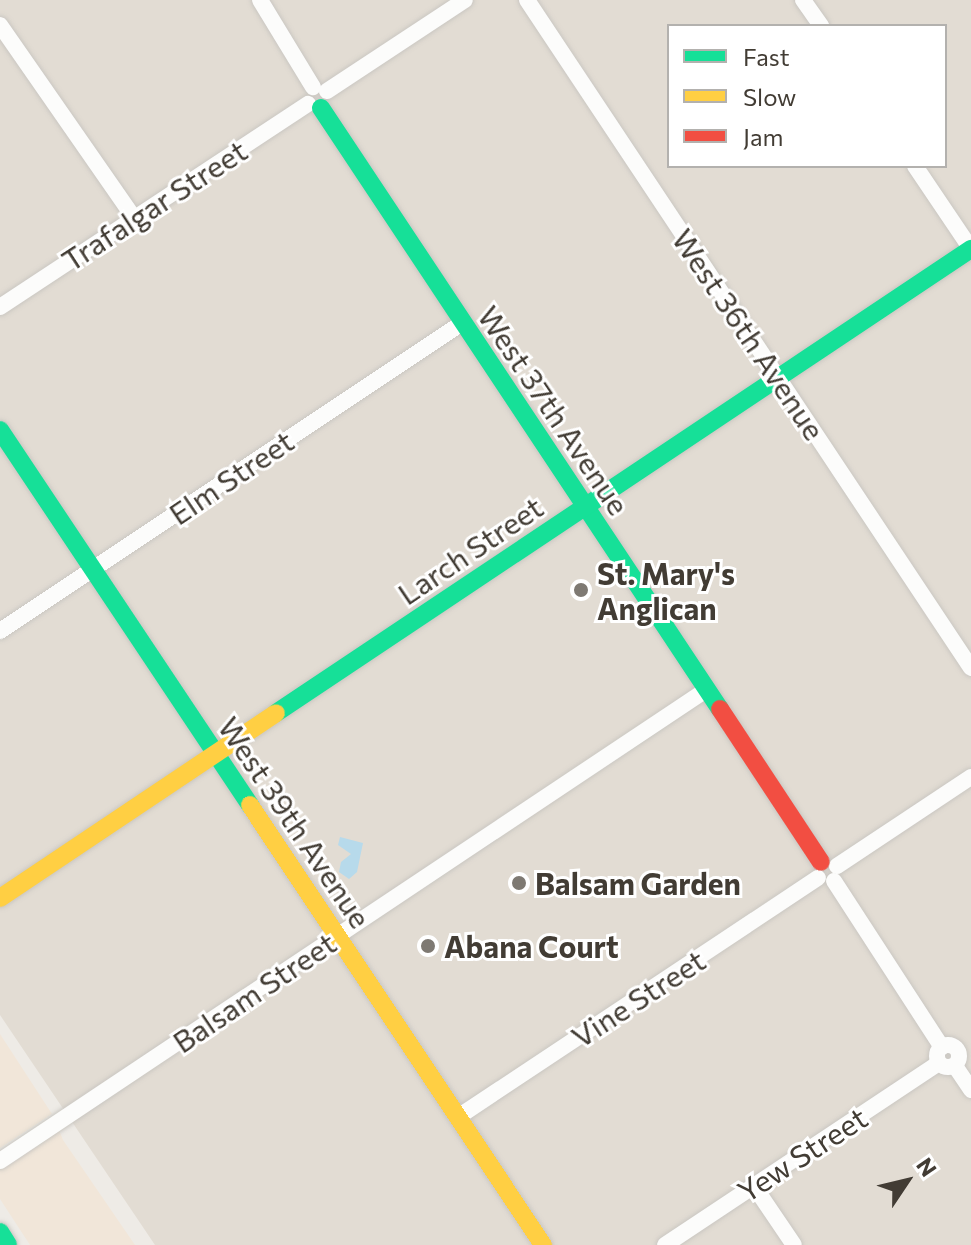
<!DOCTYPE html>
<style>
body{margin:0}
#map{position:relative;width:971px;height:1245px;overflow:hidden;background:#eeebe6;font-family:Commissioner,sans-serif}
div>[style]{position:absolute}
.residential>*{inset:0;background:#e2dcd3}
.commercial>*{inset:0;background:#f1e6d9}
.water>*{inset:0;background:#b7daeb}
.roads{filter:drop-shadow(0 0 2px #cac7c2) drop-shadow(0 0 2px #cac7c2)}
.street>*{height:16px;margin:-8px;padding:0 8px;transform-origin:8px;border-radius:8px;background:#fcfcfb}
.street>.ring{margin:-8px;padding:0;box-sizing:content-box;background:none;border:16px solid #fcfcfb;border-radius:50%}
.fast>*{height:18px;margin:-9px;padding:0 9px;transform-origin:9px;border-radius:9px;background:#16e098}
.slow>*{height:18px;margin:-9px;padding:0 9px;transform-origin:9px;border-radius:9px;background:#ffcf43}
.jam>*{height:18px;margin:-9px;padding:0 9px;transform-origin:9px;border-radius:9px;background:#f24e42}
.dots>*{width:22px;height:22px;translate:-50% -50%;box-sizing:border-box;border:4px solid #fff;border-radius:50%}
span{translate:-50% -50%;white-space:nowrap;text-align:center;line-height:1.15;-webkit-text-stroke:6px #fff;paint-order:stroke}
.street-label{font-size:30px;color:#423c34}
.poi-label{font-size:30px;color:#423c34;font-weight:700}
.left{translate:0 -50%;text-align:left}
.legend{position:absolute;left:667px;top:24px;width:280px;height:144px;box-sizing:border-box;background:#fff;border:2px solid #b3b1ae;margin:0;padding:10px 14px;list-style:none;font-size:24px;color:#423c34}
.legend li{display:flex;align-items:center;gap:16px;height:40px}
.legend b{width:40px;border:2px solid #b3b1ae}
.north{position:absolute;left:867px;top:1141px;width:80px;height:80px;-webkit-text-stroke:6px #fff;paint-order:stroke;rotate:55deg;font-size:22px;font-weight:700;line-height:32px;text-align:center;color:#423c34}
.north::after{content:'';display:block;margin:auto;width:28px;height:36px;background:#423c34;clip-path:polygon(50% 0,100% 100%,50% 72%,0 100%)}
</style>
<div id="map">
<div class="residential">
<div style="clip-path:polygon(evenodd,0 0,971px 0,971px 1245px,155px 1245px,0 1015px,0 0,669px 26px,945px 26px,945px 166px,669px 166px,669px 26px)"></div>
</div>
<div class="commercial">
<div style="clip-path:polygon(0 1034px,52px 1114px,0 1148px)"></div>
<div style="clip-path:polygon(59px 1130px,63px 1140px,135px 1245px,30px 1245px,0 1199px,0 1169px)"></div>
</div>
<div class="water">
<div style="clip-path:polygon(340px 837px,363px 843px,357px 872px,349px 879px,339px 872px,341px 862px,351px 854px,338px 845px)"></div>
</div>
<div class="roads">
<div class="street">
<div style="left:260px;top:0;width:102px;rotate:58.7deg"></div>
<div style="left:527px;top:0;width:802px;rotate:56.39deg"></div>
<div style="left:803px;top:0;width:32px;rotate:55deg"></div>
<div style="left:0;top:25px;width:235px;rotate:55.2deg"></div>
<div style="left:327px;top:91px;width:165px;rotate:-33.4deg"></div>
<div style="left:915px;top:166px;width:100px;rotate:56deg"></div>
<div style="left:0;top:307px;width:369px;rotate:-33.4deg"></div>
<div style="left:0;top:631px;width:555px;rotate:-33.69deg"></div>
<div style="left:837px;top:866px;width:161px;rotate:-33.6deg"></div>
<div style="left:834px;top:881px;width:198px;rotate:57deg"></div>
<div class="ring" style="left:937px;top:1045px;width:6px;height:6px"></div>
<div style="left:955px;top:1066px;width:29px;rotate:56deg"></div>
<div style="left:458px;top:1117px;width:432px;rotate:-33.6deg"></div>
<div style="left:0;top:1161px;width:849px;rotate:-33.71deg"></div>
<div style="left:754px;top:1186px;width:71px;rotate:55.9deg"></div>
<div style="left:665px;top:1245px;width:329px;rotate:-33.6deg"></div>
</div>
<div class="fast">
<div style="left:321px;top:108px;width:721px;rotate:56.42deg"></div>
<div style="left:0;top:430px;width:451px;rotate:56.3deg"></div>
<div style="left:276px;top:713px;width:836px;rotate:-33.73deg"></div>
<div style="left:0;top:1232px;width:15px;rotate:58deg"></div>
</div>
<div class="slow">
<div style="left:250px;top:805px;width:529px;rotate:56.34deg"></div>
<div style="left:0;top:898px;width:332px;rotate:-33.8deg"></div>
</div>
<div class="jam">
<div style="left:720px;top:709px;width:183px;rotate:56.6deg"></div>
</div>
</div>
<div class="dots">
<div style="left:581px;top:590px;background:#7e7972"></div>
<div style="left:519px;top:883px;background:#7e7972"></div>
<div style="left:428px;top:946px;background:#7e7972"></div>
</div>
<div class="street-label">
<span style="left:154px;top:205px;rotate:-33deg">Trafalgar Street</span>
<span style="left:749px;top:334px;rotate:56deg">West 36th Avenue</span>
<span style="left:554px;top:410px;rotate:56deg">West 37th Avenue</span>
<span style="left:231px;top:477px;rotate:-34deg">Elm Street</span>
<span style="left:470px;top:550px;rotate:-34deg">Larch Street</span>
<span style="left:295px;top:822px;rotate:56deg">West 39th Avenue</span>
<span style="left:254px;top:992px;rotate:-34deg">Balsam Street</span>
<span style="left:638px;top:998px;rotate:-33deg">Vine Street</span>
<span style="left:802px;top:1154px;rotate:-33deg">Yew Street</span>
</div>
<div class="poi-label">
<span class="left" style="left:597px;top:590px">St. Mary's<br>Anglican</span>
<span class="left" style="left:535px;top:883px">Balsam Garden</span>
<span class="left" style="left:444px;top:946px">Abana Court</span>
</div>
<ul class="legend">
<li><b style="height:10px;background:#16e098"></b>Fast</li>
<li><b style="height:10px;background:#ffcf43"></b>Slow</li>
<li><b style="height:10px;background:#f24e42"></b>Jam</li>
</ul>
<div class="north">N</div>
</div>
